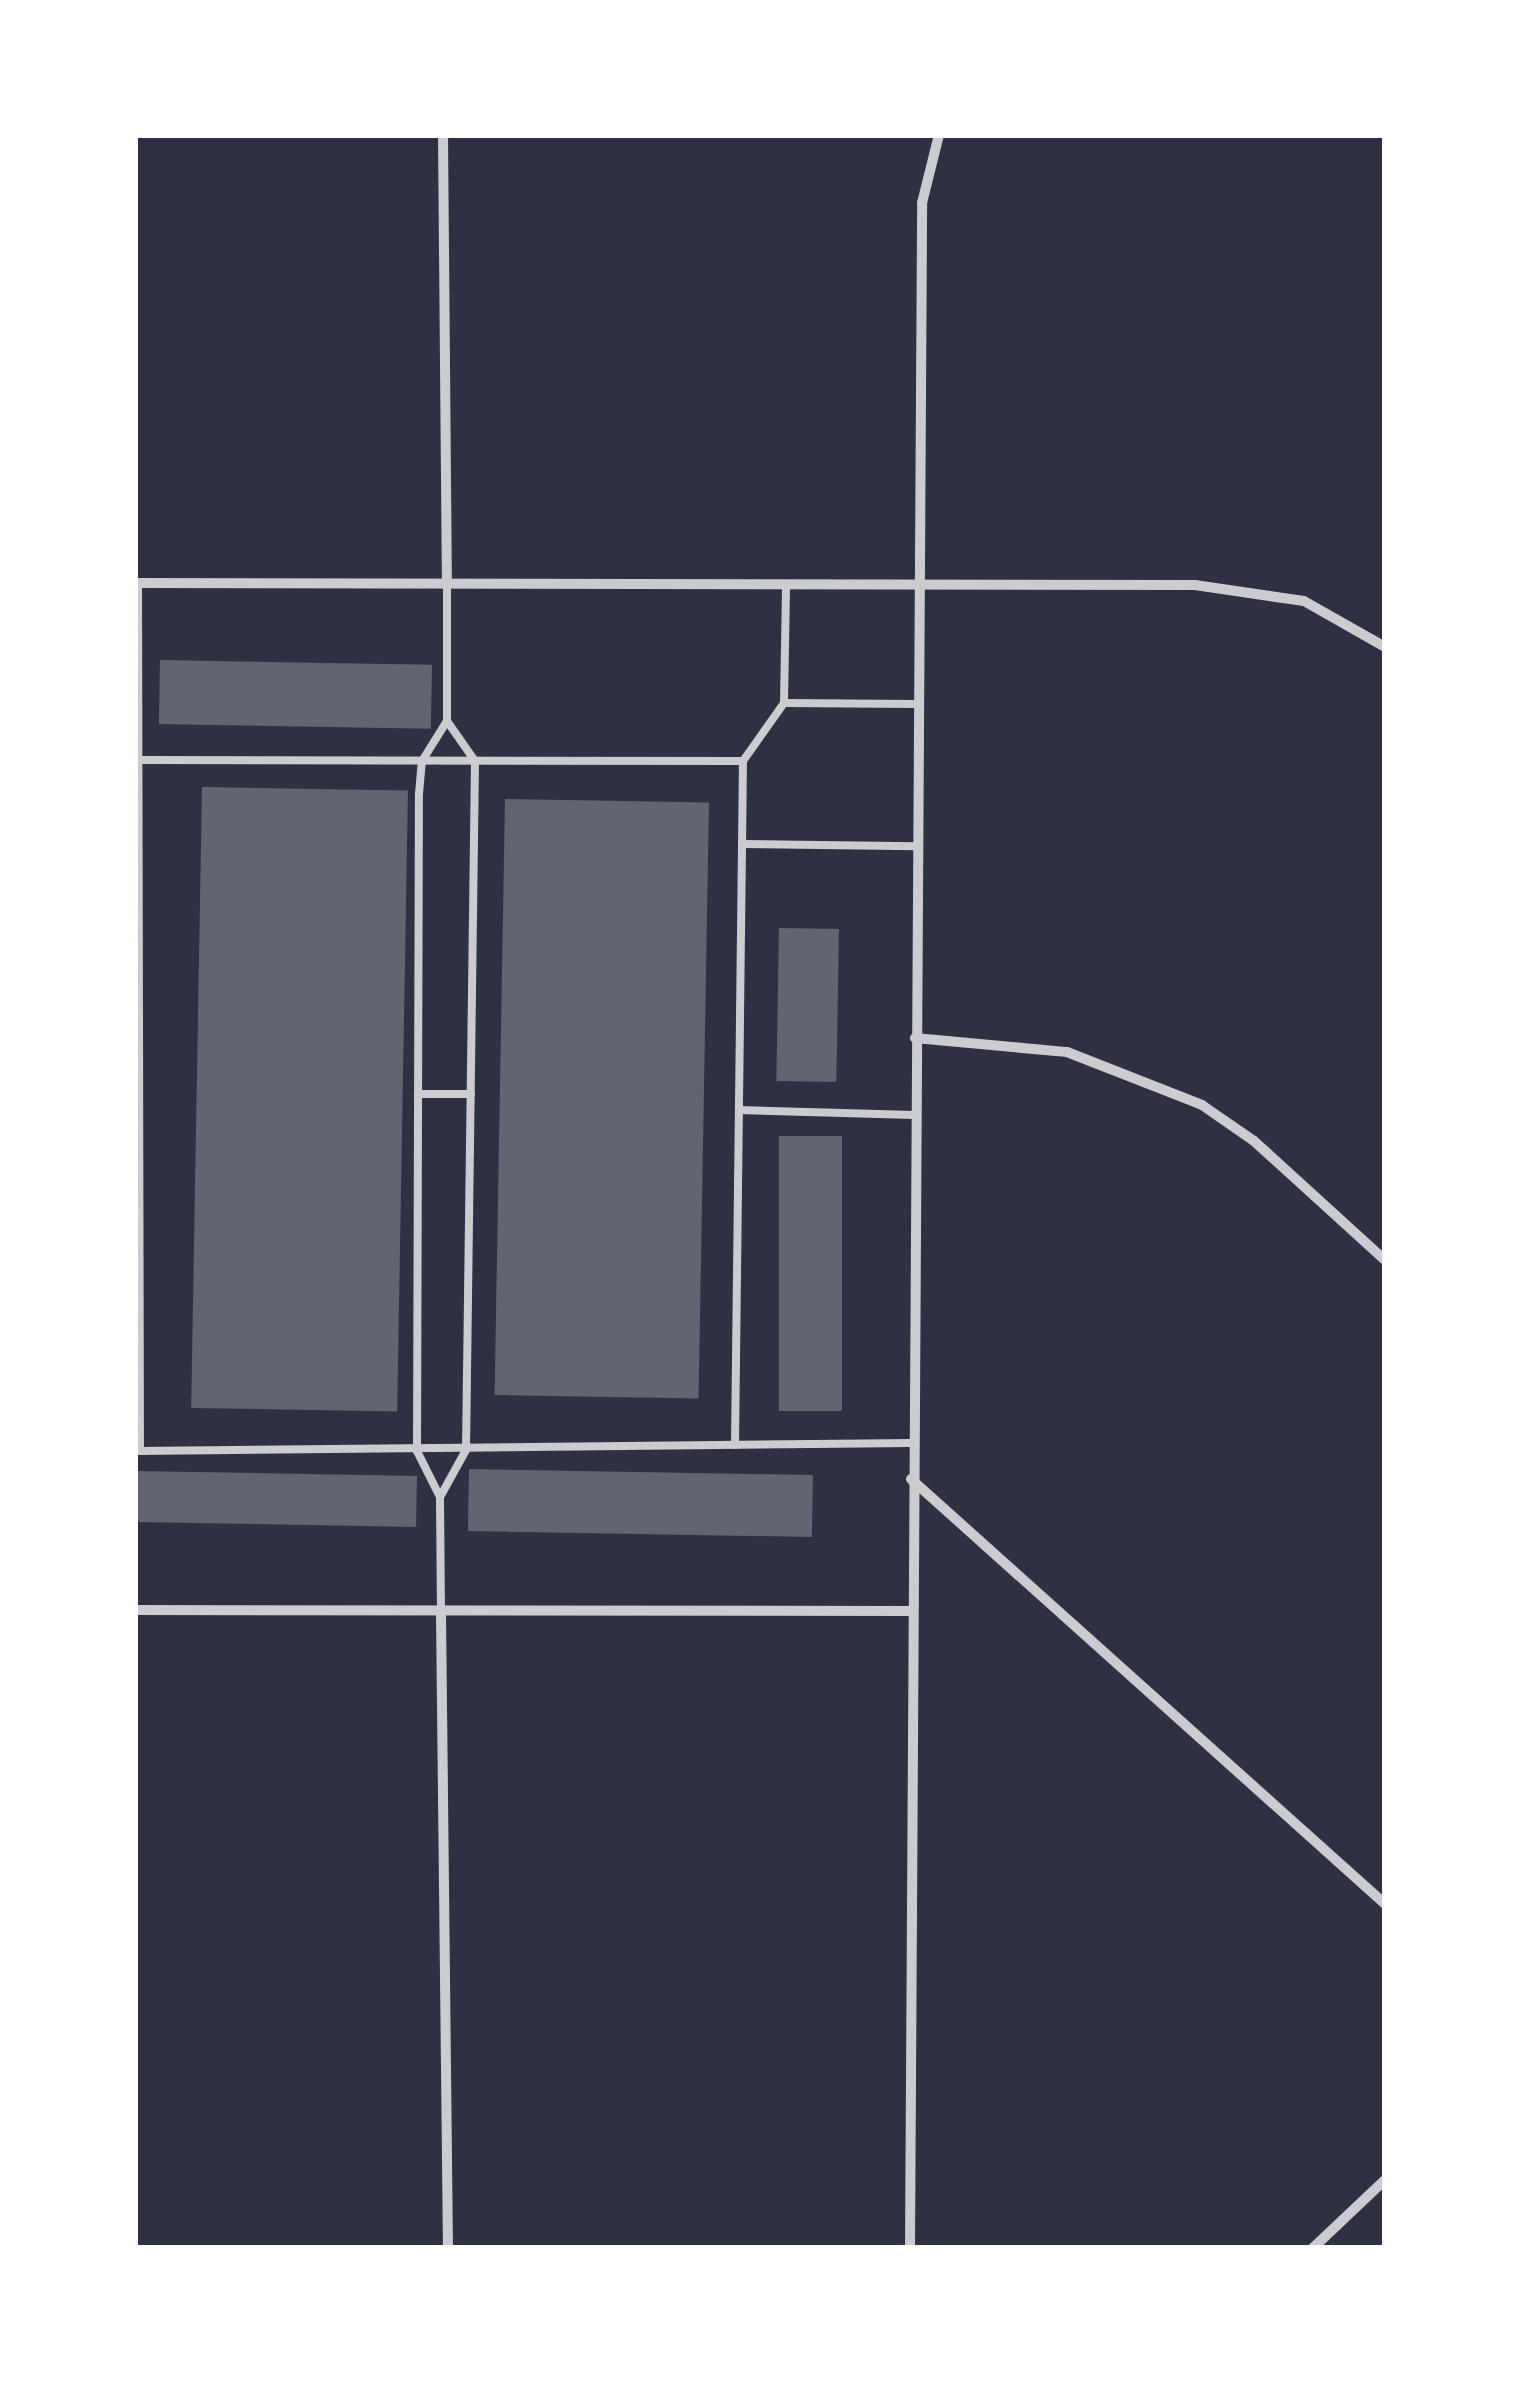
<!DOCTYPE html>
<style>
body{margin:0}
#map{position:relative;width:1520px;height:2383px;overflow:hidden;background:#2d3142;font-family:Cabin,sans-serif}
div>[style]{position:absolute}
.building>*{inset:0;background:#626471;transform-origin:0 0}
.service>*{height:8px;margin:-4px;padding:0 4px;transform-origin:4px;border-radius:4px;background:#caccd0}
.minor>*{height:10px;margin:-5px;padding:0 5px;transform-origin:5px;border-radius:5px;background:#caccd0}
span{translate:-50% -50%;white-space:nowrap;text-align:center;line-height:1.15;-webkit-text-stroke:9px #fff;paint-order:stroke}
.frame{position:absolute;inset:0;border:138px solid #fff;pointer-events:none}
</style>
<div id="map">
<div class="building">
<div style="left:160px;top:660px;width:272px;height:64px;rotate:1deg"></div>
<div style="left:202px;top:787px;width:206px;height:621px;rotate:1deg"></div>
<div style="left:505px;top:799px;width:204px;height:596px;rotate:1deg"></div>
<div style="left:779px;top:928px;width:60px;height:153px;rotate:1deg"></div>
<div style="left:842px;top:1136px;width:275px;height:63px;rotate:90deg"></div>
<div style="left:469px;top:1469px;width:344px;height:62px;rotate:1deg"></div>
<div style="left:135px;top:1471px;width:282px;height:51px;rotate:1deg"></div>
</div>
<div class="service">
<div style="left:138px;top:583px;width:868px;rotate:89.87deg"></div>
<div style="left:784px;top:703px;width:134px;rotate:0.4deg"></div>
<div style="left:143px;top:760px;width:600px;rotate:0.1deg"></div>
<div style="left:742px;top:844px;width:175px;rotate:0.7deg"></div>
<div style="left:418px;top:1094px;width:53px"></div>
<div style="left:739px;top:1110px;width:175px;rotate:1.6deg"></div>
<div style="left:735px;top:1445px;width:684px;rotate:-89.33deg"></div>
<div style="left:743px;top:761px;width:71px;rotate:-54.7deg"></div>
<div style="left:784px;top:703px;width:117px;rotate:-89deg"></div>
<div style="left:136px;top:1451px;width:775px;rotate:-0.59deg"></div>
<div style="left:440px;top:1497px;width:54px;rotate:-61deg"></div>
<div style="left:466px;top:1450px;width:689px;rotate:-89.25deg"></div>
<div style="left:475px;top:761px;width:49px;rotate:-125deg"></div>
<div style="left:441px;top:1614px;width:117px;rotate:-90.5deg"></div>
<div style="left:440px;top:1497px;width:51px;rotate:-116.6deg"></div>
<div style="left:417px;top:1451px;width:657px;rotate:-89.83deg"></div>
<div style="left:419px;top:794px;width:33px;rotate:-85deg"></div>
<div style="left:422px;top:761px;width:47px;rotate:-58deg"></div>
<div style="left:447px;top:721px;width:137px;rotate:-90deg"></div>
</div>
<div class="minor">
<div style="left:443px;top:135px;width:449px;rotate:89.5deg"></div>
<div style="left:135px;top:583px;width:1060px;rotate:0.11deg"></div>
<div style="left:1195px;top:585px;width:110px;rotate:8.4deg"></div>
<div style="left:1304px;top:601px;width:93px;rotate:29.6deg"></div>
<div style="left:915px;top:1038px;width:153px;rotate:5.3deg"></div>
<div style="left:1067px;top:1052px;width:145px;rotate:21.4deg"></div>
<div style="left:1202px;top:1105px;width:63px;rotate:34.7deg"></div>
<div style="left:1254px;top:1141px;width:177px;rotate:42.3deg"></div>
<div style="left:911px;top:1479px;width:637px;rotate:41.88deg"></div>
<div style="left:135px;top:1610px;width:774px;rotate:0.07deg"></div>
<div style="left:441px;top:1614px;width:634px;rotate:89.37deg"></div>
<div style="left:910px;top:2248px;width:2045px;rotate:-89.66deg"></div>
<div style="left:922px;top:203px;width:70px;rotate:-76deg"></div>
<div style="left:1313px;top:2248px;width:99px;rotate:-43.4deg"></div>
</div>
<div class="frame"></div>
</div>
